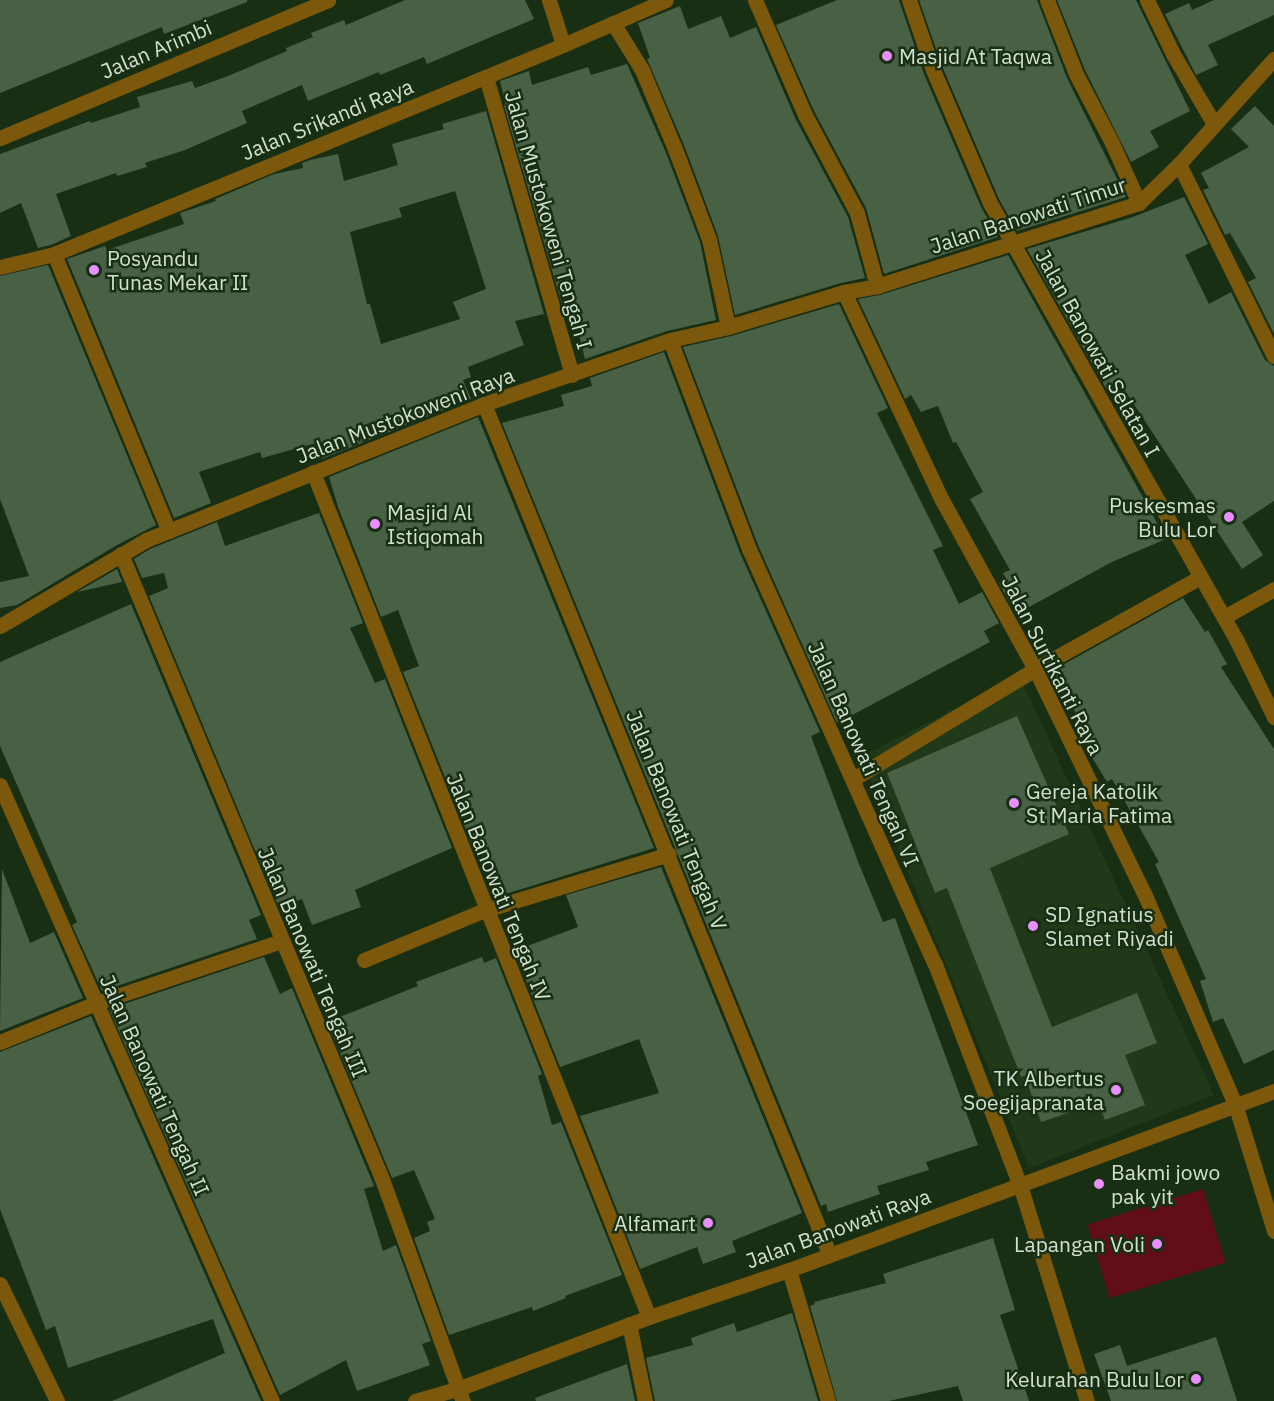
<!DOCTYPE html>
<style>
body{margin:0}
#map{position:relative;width:1274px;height:1401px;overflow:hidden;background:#192f14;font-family:"IBM Plex Sans",sans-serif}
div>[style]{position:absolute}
.built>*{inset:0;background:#203919}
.green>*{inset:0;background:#620d1a;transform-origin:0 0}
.building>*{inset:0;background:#486043}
.minor>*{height:15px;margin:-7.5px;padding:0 7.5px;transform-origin:7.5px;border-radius:7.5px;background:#7b580c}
.dots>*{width:16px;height:16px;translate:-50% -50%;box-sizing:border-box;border:3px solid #192f14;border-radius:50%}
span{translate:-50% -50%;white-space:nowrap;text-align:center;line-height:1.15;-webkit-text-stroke:5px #192f14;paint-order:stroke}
.street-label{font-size:21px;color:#d2e0cf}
.poi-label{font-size:21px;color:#d2e0cf}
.left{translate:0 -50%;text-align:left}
.right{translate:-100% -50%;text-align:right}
</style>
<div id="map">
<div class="built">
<div style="clip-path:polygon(1019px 675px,1214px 1095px,1029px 1168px,861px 757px)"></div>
</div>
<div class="green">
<div style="left:1203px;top:1189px;width:77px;height:121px;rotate:73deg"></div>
</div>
<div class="building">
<div style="clip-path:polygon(0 0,247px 0,247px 2px,164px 34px,162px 27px,0 93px)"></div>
<div style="clip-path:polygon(405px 0,525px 0,534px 19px,427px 64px,424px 57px,380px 75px,379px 72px,308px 101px,302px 85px,242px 111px,247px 123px,185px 150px,145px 163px,147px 167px,117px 176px,116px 173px,56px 194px,71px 236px,51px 245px,38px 248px,21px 203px,0 213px,0 154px,90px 121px,91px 123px,140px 107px,137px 97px,192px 81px,195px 88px,228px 76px,287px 51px,286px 48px,313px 37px,311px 33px,344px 20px,346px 25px)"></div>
<div style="clip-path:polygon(837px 0,899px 0,924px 74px,981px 207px,998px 237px,884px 274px,866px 208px,814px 111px,776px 25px)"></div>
<div style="clip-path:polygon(919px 0,1037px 0,1067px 78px,1126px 197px,1017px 231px,999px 199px,942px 66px)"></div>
<div style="clip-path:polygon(1057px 0,1136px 0,1190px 111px,1150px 131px,1159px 147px,1131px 162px,1085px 70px)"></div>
<div style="clip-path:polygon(1214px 0,1274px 0,1274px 15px,1208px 45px,1218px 65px,1196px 75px,1165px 14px,1189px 3px,1192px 10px)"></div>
<div style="clip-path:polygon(680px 6px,688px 29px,721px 16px,730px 38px,756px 27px,796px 120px,848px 217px,865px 278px,841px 283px,735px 315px,718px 236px,684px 145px,647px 59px,650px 58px,638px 23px)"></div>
<div style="clip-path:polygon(627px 64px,666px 153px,700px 242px,716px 320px,667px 331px,585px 359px,573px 311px,570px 307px,563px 308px,504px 106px,506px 105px,500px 81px,529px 71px,532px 85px,588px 67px,591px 75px)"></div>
<div style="clip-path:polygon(1255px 106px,1274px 126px,1274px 334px,1248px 282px,1256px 278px,1230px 233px,1225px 235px,1203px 190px,1209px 188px,1201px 173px,1249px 147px,1231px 129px)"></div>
<div style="clip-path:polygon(evenodd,486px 111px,544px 314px,515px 321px,524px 345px,468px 367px,471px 377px,463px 380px,471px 399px,322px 459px,316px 443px,262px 458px,260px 452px,199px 472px,211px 503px,174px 518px,67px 259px,105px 246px,107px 250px,184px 224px,180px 213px,216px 201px,215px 199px,274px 174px,303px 168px,302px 163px,310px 160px,338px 154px,344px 181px,398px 165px,392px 144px,444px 129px,442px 124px,486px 111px,455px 191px,486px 289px,453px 302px,460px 319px,381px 344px,370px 304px,367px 304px,350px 232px,402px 217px,399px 208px,455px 191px)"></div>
<div style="clip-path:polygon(1184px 197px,1208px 244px,1185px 255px,1209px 304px,1231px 292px,1265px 360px,1274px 366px,1274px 501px,1242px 522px,1263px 555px,1242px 569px,1120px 383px,1107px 390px,1027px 249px,1133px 217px)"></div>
<div style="clip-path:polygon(1008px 255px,1166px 539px,1112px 562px,1016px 614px,999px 583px,1006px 579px,1003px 573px,1010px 570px,970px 499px,983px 492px,956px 442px,953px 443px,938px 406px,921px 412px,911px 395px,905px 399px,858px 299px,880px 295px)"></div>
<div style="clip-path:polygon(48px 265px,156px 525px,117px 545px,17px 605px,0 608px,0 582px,29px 576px,0 499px,0 276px)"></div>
<div style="clip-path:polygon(839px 304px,888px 408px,877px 413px,943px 546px,933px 550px,959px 604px,982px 592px,999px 623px,984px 631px,990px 642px,837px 723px,758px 545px,683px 347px,731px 336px)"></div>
<div style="clip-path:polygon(664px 352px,740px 553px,820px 732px,811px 736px,859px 864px,883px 922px,895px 918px,978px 1145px,926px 1162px,929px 1170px,877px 1186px,880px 1194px,828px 1212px,826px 1204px,821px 1206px,502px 423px,564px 406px,561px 395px,592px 386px,590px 378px)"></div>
<div style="clip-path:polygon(478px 417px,654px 848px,502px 895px,485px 848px,476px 852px,470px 840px,403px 672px,419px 666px,398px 610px,381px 617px,338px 507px,329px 477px)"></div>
<div style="clip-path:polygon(319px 513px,363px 623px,350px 628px,375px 683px,385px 679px,452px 848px,355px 890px,361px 907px,312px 925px,302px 899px,279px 908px,149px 596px,168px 588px,164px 573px,142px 578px,134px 559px,150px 549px,217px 522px,225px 546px)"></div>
<div style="clip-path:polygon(117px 569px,122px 582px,77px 592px)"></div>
<div style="clip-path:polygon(1183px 598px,1205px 632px,1208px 630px,1227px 664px,1221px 667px,1274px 749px,1274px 1050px,1244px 1064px,1223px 1018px,1213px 1022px,1200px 981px,1206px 979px,1155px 864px,1159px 862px,1112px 779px,1107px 782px,1087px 749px,1094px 745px,1052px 671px)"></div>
<div style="clip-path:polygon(131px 604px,261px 915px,249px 920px,257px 939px,102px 991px,72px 925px,77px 922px,0 746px,0 662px)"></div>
<div style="clip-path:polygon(1017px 716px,1069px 834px,990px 868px,1052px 1027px,1137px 993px,1157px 1043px,1125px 1055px,1145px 1105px,1105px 1120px,1098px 1103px,1041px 1122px,1025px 1076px,1021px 1077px,947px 888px,935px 893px,887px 773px)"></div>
<div style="clip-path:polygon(661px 867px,802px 1213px,732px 1241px,736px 1252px,703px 1264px,697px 1247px,640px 1269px,580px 1116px,659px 1093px,639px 1039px,560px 1067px,514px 951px,578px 927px,566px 895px)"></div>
<div style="clip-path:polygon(2px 869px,30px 943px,54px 932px,83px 998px,0 1031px)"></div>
<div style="clip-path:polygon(264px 957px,280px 994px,292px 988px,374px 1186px,364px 1189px,383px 1251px,396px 1245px,431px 1341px,422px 1344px,430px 1365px,357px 1391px,346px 1360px,280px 1395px,109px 1009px)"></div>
<div style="clip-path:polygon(482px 957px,484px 963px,496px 958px,542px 1074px,538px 1076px,552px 1125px,561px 1122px,622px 1275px,565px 1296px,566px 1298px,533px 1311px,532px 1307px,449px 1335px,414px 1238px,430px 1231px,427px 1222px,435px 1219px,414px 1170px,392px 1178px,327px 1022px,418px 986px,416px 982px)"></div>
<div style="clip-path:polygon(91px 1016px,261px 1401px,112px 1401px,225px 1353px,213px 1319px,68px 1368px,55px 1326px,46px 1330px,0 1209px,0 1052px)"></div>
<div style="clip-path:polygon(993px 1238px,1015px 1310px,1000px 1315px,1029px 1401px,963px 1401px,958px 1386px,889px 1401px,837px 1401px,810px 1306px,815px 1304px,814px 1302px,886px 1283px,883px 1274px)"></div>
<div style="clip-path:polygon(792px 1313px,818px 1401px,655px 1401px,646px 1358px,693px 1345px,691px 1338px,734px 1323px,737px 1332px)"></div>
<div style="clip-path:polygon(1216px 1337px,1237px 1401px,1111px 1401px,1094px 1354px,1120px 1345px,1127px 1366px)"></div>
<div style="clip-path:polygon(627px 1364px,635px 1401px,536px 1401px,535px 1398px)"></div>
</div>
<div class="minor">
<div style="left:549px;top:0;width:47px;rotate:72.7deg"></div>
<div style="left:755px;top:0;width:125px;rotate:66.5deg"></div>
<div style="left:805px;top:115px;width:111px;rotate:62deg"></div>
<div style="left:857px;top:213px;width:76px;rotate:74.7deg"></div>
<div style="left:909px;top:0;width:74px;rotate:71.1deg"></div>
<div style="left:933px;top:70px;width:145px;rotate:66.8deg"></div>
<div style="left:990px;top:203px;width:503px;rotate:60.58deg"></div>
<div style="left:1237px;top:641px;width:85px;rotate:64deg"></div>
<div style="left:1047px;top:0;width:79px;rotate:68.6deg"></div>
<div style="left:1076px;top:74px;width:78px;rotate:62.4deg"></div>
<div style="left:1112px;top:143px;width:66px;rotate:65.8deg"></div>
<div style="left:1147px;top:0;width:60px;rotate:64.3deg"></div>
<div style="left:1173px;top:54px;width:81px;rotate:59.6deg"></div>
<div style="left:613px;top:23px;width:55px;rotate:58.3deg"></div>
<div style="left:642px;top:70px;width:86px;rotate:67.3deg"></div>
<div style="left:675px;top:149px;width:96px;rotate:69.3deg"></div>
<div style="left:709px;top:239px;width:90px;rotate:77.8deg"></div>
<div style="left:486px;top:77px;width:310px;rotate:73.9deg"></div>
<div style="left:0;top:138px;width:356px;rotate:-22.8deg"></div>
<div style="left:1179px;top:164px;width:214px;rotate:63.7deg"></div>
<div style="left:54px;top:254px;width:300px;rotate:67.5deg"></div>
<div style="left:0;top:267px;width:56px;rotate:-13.5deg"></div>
<div style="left:54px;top:254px;width:550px;rotate:-22.32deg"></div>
<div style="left:563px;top:45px;width:112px;rotate:-23.6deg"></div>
<div style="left:844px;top:292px;width:230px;rotate:64.8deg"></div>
<div style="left:942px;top:500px;width:193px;rotate:61.2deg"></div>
<div style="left:1035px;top:669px;width:249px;rotate:64.1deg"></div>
<div style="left:1144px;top:893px;width:230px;rotate:66.7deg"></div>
<div style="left:1235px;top:1104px;width:133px;rotate:72.9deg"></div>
<div style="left:670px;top:340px;width:223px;rotate:69.3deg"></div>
<div style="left:749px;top:549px;width:455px;rotate:65.9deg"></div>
<div style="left:935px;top:964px;width:237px;rotate:69deg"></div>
<div style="left:1020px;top:1185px;width:226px;rotate:72.8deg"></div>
<div style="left:484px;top:404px;width:916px;rotate:67.89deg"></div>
<div style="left:313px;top:472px;width:909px;rotate:68.32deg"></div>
<div style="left:121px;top:554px;width:677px;rotate:67.33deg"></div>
<div style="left:382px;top:1179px;width:236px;rotate:70deg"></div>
<div style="left:1224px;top:617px;width:57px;rotate:-29.2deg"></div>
<div style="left:0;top:626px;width:169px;rotate:-30.5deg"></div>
<div style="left:146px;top:540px;width:364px;rotate:-21.9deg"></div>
<div style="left:484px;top:404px;width:197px;rotate:-19deg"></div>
<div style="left:670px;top:340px;width:59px;rotate:-12.6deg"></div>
<div style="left:728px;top:327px;width:121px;rotate:-16.8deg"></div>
<div style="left:844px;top:292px;width:34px;rotate:-10deg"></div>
<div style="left:877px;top:286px;width:275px;rotate:-17.6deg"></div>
<div style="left:1139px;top:203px;width:56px;rotate:-44.3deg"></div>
<div style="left:1179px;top:164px;width:142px;rotate:-47.9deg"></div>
<div style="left:853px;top:779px;width:213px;rotate:-31.1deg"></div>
<div style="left:1035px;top:669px;width:189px;rotate:-29.1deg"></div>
<div style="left:0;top:785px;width:673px;rotate:66.18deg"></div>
<div style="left:364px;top:960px;width:131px;rotate:-22.5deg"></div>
<div style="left:485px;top:910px;width:192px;rotate:-16.9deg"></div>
<div style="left:0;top:1042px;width:104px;rotate:-22.1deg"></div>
<div style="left:96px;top:1003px;width:195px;rotate:-18.5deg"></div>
<div style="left:789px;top:1270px;width:137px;rotate:73.4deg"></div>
<div style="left:0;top:1284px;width:130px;rotate:64deg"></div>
<div style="left:629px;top:1324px;width:79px;rotate:78.3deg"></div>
<div style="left:415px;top:1401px;width:47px;rotate:-16.1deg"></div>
<div style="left:460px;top:1388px;width:202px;rotate:-20.6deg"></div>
<div style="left:649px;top:1317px;width:148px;rotate:-18.6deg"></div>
<div style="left:789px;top:1270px;width:517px;rotate:-20.26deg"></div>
</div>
<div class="dots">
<div style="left:887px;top:56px;background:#e88eff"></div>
<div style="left:94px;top:270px;background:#e88eff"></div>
<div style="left:1229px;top:517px;background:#e88eff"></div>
<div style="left:375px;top:524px;background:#e88eff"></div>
<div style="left:1014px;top:803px;background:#e88eff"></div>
<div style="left:1033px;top:926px;background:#e88eff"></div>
<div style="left:1116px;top:1090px;background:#e88eff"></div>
<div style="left:1099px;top:1184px;background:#e88eff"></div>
<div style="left:708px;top:1223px;background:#e88eff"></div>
<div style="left:1157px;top:1244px;background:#e88eff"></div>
<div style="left:1196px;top:1379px;background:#e88eff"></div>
</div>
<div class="street-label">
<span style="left:156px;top:49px;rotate:-23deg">Jalan Arimbi</span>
<span style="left:327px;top:119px;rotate:-22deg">Jalan Srikandi Raya</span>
<span style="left:1028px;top:215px;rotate:-18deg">Jalan Banowati Timur</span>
<span style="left:549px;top:220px;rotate:74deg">Jalan Mustokoweni Tengah I</span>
<span style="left:1098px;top:353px;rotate:61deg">Jalan Banowati Selatan I</span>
<span style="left:405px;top:415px;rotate:-21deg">Jalan Mustokoweni Raya</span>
<span style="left:1053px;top:665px;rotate:63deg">Jalan Surtikanti Raya</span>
<span style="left:864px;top:754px;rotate:66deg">Jalan Banowati Tengah VI</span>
<span style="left:677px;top:820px;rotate:68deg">Jalan Banowati Tengah V</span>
<span style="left:499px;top:887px;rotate:68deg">Jalan Banowati Tengah IV</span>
<span style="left:313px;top:962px;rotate:67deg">Jalan Banowati Tengah III</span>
<span style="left:155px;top:1085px;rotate:66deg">Jalan Banowati Tengah II</span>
<span style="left:838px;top:1228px;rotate:-20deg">Jalan Banowati Raya</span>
</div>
<div class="poi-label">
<span class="left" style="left:899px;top:56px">Masjid At Taqwa</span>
<span class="left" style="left:107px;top:270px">Posyandu<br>Tunas Mekar II</span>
<span class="right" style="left:1216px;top:517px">Puskesmas<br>Bulu Lor</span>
<span class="left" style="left:387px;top:524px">Masjid Al<br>Istiqomah</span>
<span class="left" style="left:1026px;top:803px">Gereja Katolik<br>St Maria Fatima</span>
<span class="left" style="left:1045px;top:926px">SD Ignatius<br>Slamet Riyadi</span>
<span class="right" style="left:1104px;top:1090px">TK Albertus<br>Soegijapranata</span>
<span class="left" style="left:1111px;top:1184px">Bakmi jowo<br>pak yit</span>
<span class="right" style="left:696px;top:1223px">Alfamart</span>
<span class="right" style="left:1145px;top:1244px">Lapangan Voli</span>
<span class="right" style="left:1184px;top:1379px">Kelurahan Bulu Lor</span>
</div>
</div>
